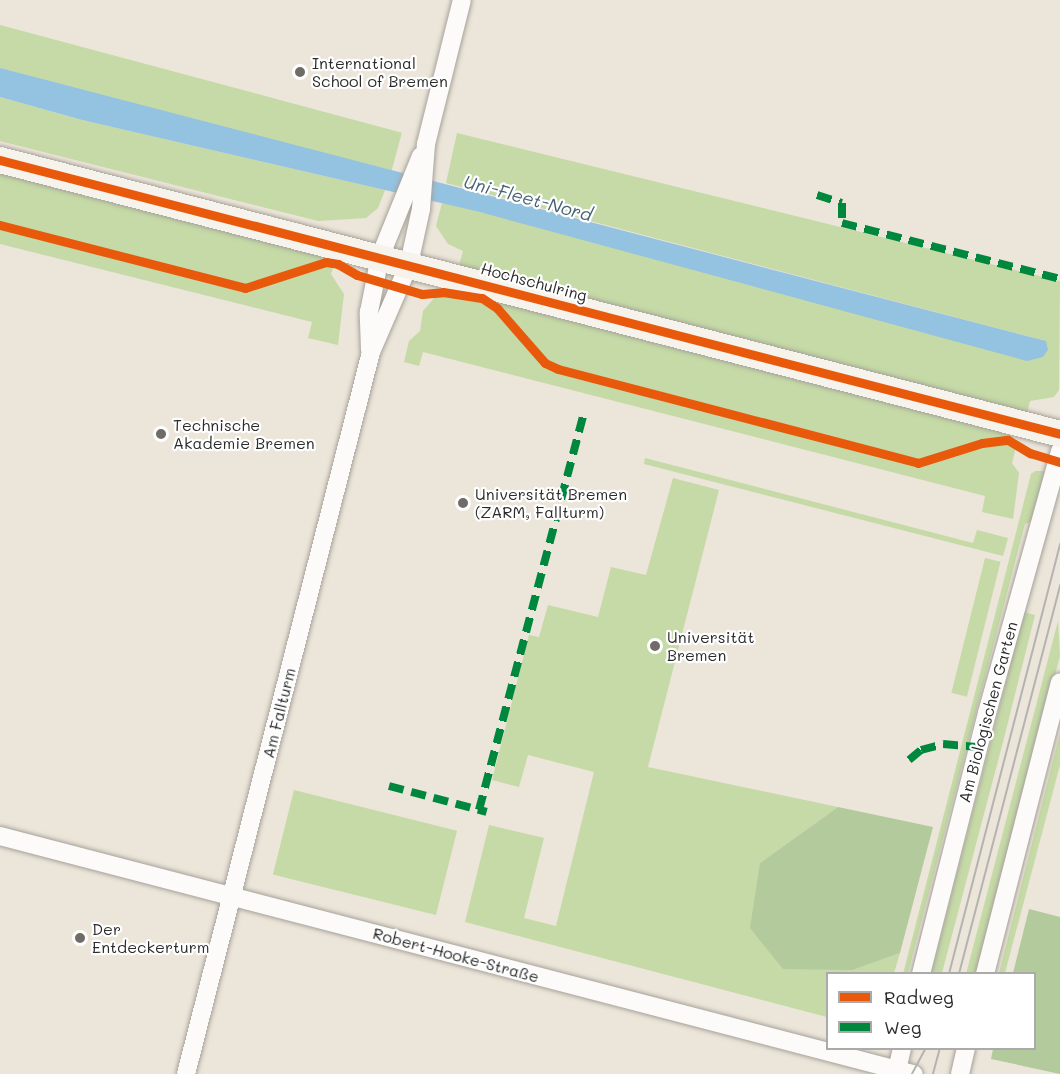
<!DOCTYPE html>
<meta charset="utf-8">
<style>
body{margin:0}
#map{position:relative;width:1060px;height:1074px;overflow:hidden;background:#ece5d9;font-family:Mali,sans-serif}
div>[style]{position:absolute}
.green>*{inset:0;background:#c5daa6;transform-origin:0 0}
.forest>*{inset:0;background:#b3ca9d}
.water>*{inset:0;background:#94c2e1}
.roads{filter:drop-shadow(0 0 2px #a6a29b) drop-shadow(0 0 2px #a6a29b)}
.street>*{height:18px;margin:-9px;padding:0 9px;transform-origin:9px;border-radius:9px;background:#fcfbf9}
.secondary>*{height:26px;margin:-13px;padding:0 13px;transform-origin:13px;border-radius:13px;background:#f6f2ec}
.tram>*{height:1.5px;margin:-0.75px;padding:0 0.75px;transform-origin:0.75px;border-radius:0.75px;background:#b4b3b1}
.quiet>*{height:8px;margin-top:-4px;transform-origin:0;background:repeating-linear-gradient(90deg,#00873e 0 15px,transparent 0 23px)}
.cycleway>*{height:9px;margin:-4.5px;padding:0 4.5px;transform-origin:4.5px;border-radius:4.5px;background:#e8590c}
.dots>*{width:16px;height:16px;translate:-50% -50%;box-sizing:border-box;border:3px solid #fff;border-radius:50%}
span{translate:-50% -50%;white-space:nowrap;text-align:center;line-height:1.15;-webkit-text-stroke:4.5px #fff;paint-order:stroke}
.poi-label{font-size:16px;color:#2b2b2b}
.left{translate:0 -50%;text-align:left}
.street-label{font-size:16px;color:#2b2b2b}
.water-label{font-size:18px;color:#466175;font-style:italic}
.legend{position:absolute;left:826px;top:972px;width:210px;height:78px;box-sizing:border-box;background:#fff;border:2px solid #aaa;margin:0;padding:8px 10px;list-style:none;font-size:18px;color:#2b2b2b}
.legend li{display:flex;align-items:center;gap:12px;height:30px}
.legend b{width:30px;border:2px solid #aaa}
</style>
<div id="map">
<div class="green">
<div style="left:0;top:25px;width:416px;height:43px;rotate:15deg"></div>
<div style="clip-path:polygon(0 97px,82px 120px,385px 190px,378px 208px,366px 218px,318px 221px,0 141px)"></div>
<div style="clip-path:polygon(457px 133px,1060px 281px,1059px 390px,1054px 397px,1030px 401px,1027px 414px,459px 266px,463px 251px,448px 244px,436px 226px,442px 203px,1046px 341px,446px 183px)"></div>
<div style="clip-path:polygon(0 172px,325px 255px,334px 265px,331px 274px,344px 294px,338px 345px,308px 338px,312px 322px,0 244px)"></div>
<div style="clip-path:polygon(449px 294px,483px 302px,487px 297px,1009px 433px,1017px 443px,1012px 463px,1019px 473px,1013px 519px,982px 512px,985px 496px,423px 352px,419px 366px,404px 362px,409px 341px,420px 331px,423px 311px,435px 297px)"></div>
<div style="clip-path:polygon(645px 458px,973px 543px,977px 530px,1008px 538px,1003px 556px,644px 464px)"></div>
<div style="clip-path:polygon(1035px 471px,1045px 471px,1033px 521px,1025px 524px,908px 973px,903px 974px,1031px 474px)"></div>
<div style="clip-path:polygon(673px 478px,719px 490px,648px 767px,838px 807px,760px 863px,853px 970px,900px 953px,894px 973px,828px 974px,827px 1017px,465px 922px,489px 825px,544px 838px,524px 918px,556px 926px,594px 772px,528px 755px,519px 787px,492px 780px,529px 635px,539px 637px,548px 605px,598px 617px,611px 567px,646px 575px)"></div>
<div style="left:985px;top:558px;width:16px;height:139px;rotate:14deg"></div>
<div style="clip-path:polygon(1024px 612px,1035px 615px,1003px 742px,942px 973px,931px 974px)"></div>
<div style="clip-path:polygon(1058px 621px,1060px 656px,978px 973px,966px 974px)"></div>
<div style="clip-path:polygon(1060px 733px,1060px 765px,1005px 973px,999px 973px)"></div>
<div style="left:294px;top:790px;width:168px;height:87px;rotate:14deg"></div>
</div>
<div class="forest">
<div style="clip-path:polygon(838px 807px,933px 827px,900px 953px,853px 970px,783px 969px,750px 928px,760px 863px)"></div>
<div style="clip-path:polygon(1029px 909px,1060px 917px,1060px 1074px,991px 1059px,993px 1049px,1034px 1048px,1034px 974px,1013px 973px)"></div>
</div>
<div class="water">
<div style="clip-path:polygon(0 68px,1046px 341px,1048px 350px,1043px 357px,1027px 361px,480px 212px,82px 120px,0 97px)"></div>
</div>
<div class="roads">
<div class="street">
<div style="left:370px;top:350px;width:38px;rotate:-92deg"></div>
<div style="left:369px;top:312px;width:56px;rotate:-78.7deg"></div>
<div style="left:380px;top:257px;width:109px;rotate:-67.9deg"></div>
<div style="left:0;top:836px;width:944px;rotate:14.61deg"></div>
<div style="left:921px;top:974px;width:269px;rotate:-75.8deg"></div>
<div style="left:987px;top:713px;width:272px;rotate:-74.4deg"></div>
<div style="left:985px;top:974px;width:301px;rotate:-75.6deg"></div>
<div style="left:897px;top:1070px;width:23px;rotate:-77deg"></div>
<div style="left:186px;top:1074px;width:745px;rotate:-75.63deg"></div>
<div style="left:371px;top:352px;width:96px;rotate:-66.6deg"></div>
<div style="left:409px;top:264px;width:56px;rotate:-77.7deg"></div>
<div style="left:421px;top:209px;width:65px;rotate:-85.6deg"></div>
<div style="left:426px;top:144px;width:148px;rotate:-76deg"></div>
<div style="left:960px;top:1074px;width:27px;rotate:-77deg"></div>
</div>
<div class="secondary">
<div style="left:0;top:160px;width:1095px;rotate:14.49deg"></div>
</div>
</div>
<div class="tram">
<div style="left:949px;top:974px;width:444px;rotate:-75.5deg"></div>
<div style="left:959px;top:974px;width:402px;rotate:-75.4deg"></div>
<div style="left:912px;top:1074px;width:30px;rotate:-62deg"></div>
<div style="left:933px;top:1074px;width:27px;rotate:-75deg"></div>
</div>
<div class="quiet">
<div style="left:817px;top:195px;width:26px;rotate:18deg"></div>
<div style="left:842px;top:203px;width:20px;rotate:90deg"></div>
<div style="left:842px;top:223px;width:225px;rotate:14.4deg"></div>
<div style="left:909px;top:760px;width:16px;rotate:-40deg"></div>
<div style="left:921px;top:750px;width:23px;rotate:-15deg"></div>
<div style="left:943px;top:744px;width:36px;rotate:5deg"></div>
<div style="left:389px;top:786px;width:101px;rotate:14.9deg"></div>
<div style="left:479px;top:810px;width:407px;rotate:-75.2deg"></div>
</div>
<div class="cycleway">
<div style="left:0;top:160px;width:1095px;rotate:14.49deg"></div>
<div style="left:0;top:225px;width:253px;rotate:14.4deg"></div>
<div style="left:245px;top:288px;width:85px;rotate:-17.8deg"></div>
<div style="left:326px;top:262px;width:12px;rotate:9deg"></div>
<div style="left:338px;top:264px;width:22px;rotate:30deg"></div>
<div style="left:357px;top:275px;width:68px;rotate:16.3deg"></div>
<div style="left:422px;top:294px;width:21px;rotate:-5deg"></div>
<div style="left:443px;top:292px;width:39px;rotate:9deg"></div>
<div style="left:482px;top:298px;width:18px;rotate:34deg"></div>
<div style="left:497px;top:308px;width:73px;rotate:48.9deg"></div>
<div style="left:545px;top:363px;width:14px;rotate:25deg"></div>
<div style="left:558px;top:369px;width:372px;rotate:14.6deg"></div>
<div style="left:918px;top:463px;width:67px;rotate:-17.4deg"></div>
<div style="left:982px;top:443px;width:26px;rotate:-7deg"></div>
<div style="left:1008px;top:440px;width:26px;rotate:31deg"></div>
<div style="left:1030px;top:453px;width:31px;rotate:17deg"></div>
</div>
<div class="dots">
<div style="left:300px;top:72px;background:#6f6c68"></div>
<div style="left:161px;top:434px;background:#6f6c68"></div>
<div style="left:463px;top:503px;background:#6f6c68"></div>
<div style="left:655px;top:646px;background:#6f6c68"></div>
<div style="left:80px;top:938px;background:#6f6c68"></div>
</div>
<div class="poi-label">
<span class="left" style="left:312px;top:72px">International<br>School of Bremen</span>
<span class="left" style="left:173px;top:434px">Technische<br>Akademie Bremen</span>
<span class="left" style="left:475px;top:503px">Universität Bremen<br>(ZARM, Fallturm)</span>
<span class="left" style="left:667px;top:646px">Universität<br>Bremen</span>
<span class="left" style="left:92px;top:938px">Der<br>Entdeckerturm</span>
</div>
<div class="street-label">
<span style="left:534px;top:282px;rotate:15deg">Hochschulring</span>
<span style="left:988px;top:712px;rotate:-75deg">Am Biologischen Garten</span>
<span style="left:279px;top:713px;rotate:-76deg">Am Fallturm</span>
<span style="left:456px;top:955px;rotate:15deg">Robert-Hooke-Straße</span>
</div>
<div class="water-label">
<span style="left:528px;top:198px;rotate:15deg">Uni-Fleet-Nord</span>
</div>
<ul class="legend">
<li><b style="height:8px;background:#e8590c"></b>Radweg</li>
<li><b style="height:8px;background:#00873e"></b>Weg</li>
</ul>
</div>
